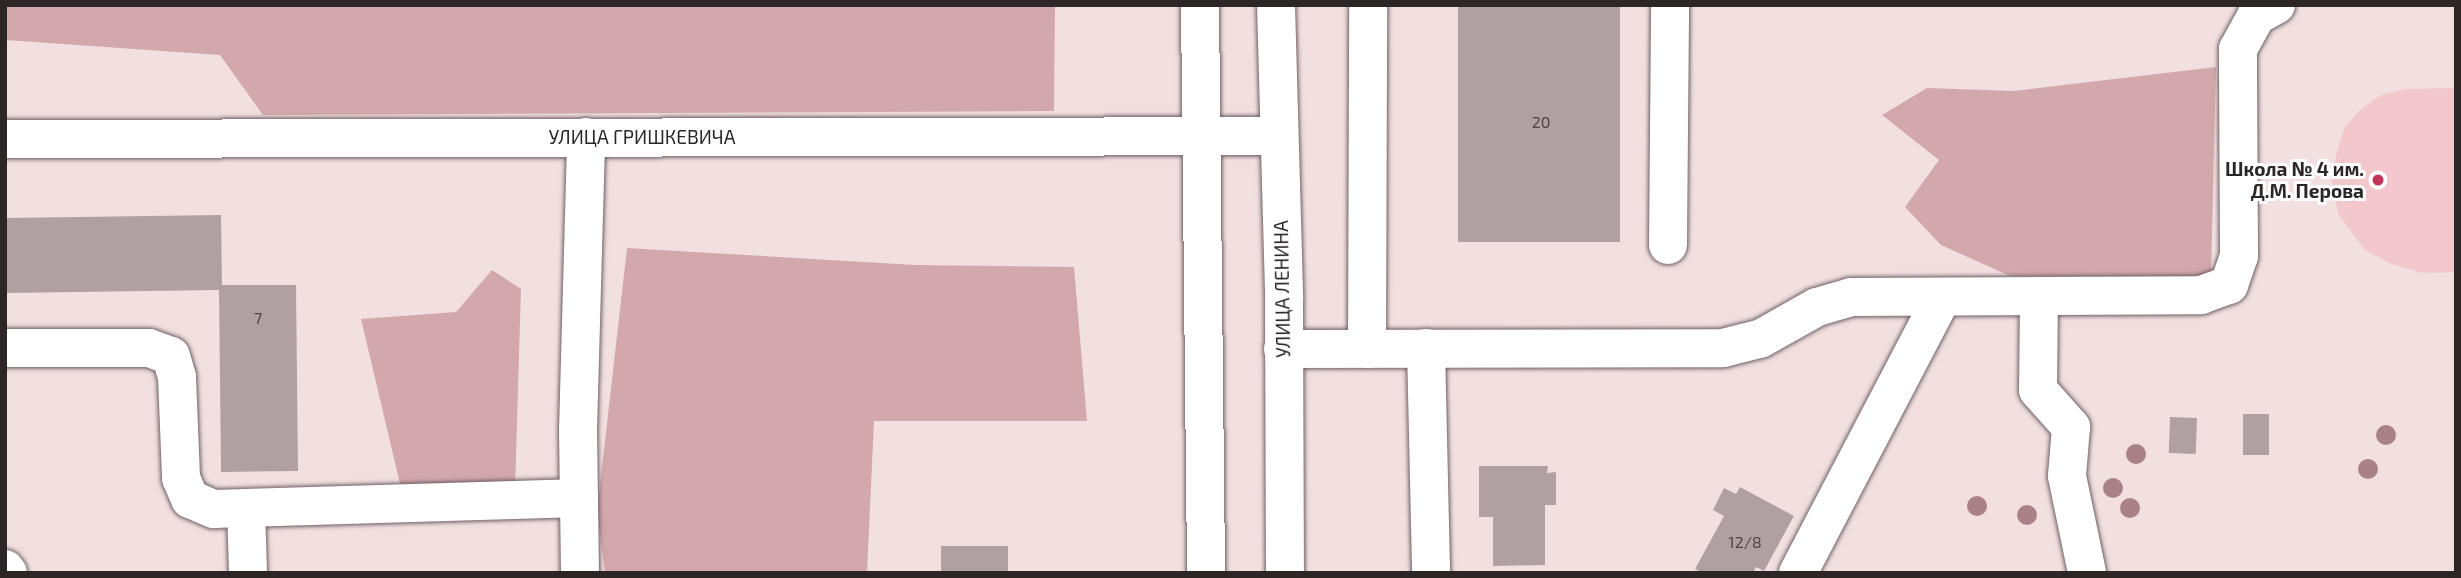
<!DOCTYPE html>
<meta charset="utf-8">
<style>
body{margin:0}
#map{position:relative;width:2461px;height:578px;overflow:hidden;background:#f2e0e1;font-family:"Exo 2",sans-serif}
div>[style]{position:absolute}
.green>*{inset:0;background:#f3c8cc}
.forest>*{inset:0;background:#d3a8ad}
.building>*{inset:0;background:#b1a0a2;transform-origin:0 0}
.roads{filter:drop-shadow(0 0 2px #706062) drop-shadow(0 0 2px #706062)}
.minor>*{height:38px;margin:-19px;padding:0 19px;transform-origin:19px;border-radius:19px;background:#fff}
.trees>*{width:20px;height:20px;margin:-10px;border-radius:50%;background:#a98187}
.dots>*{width:19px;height:19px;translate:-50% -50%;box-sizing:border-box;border:4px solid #fff;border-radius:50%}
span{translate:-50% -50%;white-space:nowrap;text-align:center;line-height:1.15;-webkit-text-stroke:6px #fff;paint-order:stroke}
.number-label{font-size:16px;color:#4e4446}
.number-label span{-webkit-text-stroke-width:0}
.street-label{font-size:19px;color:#2d2627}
.poi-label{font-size:19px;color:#2d2627;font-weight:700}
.right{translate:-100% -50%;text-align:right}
.frame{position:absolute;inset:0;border:7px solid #2d2627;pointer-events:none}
</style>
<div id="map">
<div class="green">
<div style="clip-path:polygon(2456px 88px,2456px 272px,2422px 273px,2389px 263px,2365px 250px,2338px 214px,2332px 181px,2337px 150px,2345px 127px,2360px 110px,2379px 96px,2404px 89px)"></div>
</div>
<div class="forest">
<div style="clip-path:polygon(5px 5px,1055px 5px,1054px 111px,263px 115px,220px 55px,5px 40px)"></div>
<div style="clip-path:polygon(2216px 67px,2211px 276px,2010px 276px,1941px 245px,1905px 207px,1939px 160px,1882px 115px,1927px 88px,2014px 91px)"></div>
<div style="clip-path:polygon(627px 248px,915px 265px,1074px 267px,1087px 421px,874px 421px,867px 573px,605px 573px,597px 511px)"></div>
<div style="clip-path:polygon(492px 270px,521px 289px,515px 490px,401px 488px,361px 319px,456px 312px)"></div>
</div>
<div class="building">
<div style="left:1458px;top:5px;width:162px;height:237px"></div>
<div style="clip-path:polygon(221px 215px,222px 285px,296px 285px,298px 471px,221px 472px,219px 290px,5px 293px,5px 218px)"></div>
<div style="left:2243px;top:414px;width:26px;height:41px"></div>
<div style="left:2170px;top:417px;width:27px;height:36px;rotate:2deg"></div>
<div style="clip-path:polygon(1479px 466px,1548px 466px,1547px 473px,1556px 472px,1556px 505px,1545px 505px,1545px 565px,1493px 566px,1493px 517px,1479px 517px)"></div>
<div style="clip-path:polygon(1740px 487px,1794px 516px,1764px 571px,1756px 567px,1753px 573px,1703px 573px,1695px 569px,1724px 516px,1713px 510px,1724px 488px,1736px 494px)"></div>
<div style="left:1008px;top:546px;width:27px;height:67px;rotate:90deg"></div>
</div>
<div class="roads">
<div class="minor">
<div style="left:1200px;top:5px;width:568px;rotate:89.39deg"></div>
<div style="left:1276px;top:5px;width:295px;rotate:88.4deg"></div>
<div style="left:1284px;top:300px;width:273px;rotate:89.8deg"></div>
<div style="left:5px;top:139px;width:1274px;rotate:-0.13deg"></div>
<div style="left:1668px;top:245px;width:240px;rotate:-89.5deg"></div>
<div style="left:2039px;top:297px;width:93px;rotate:90.6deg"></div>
<div style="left:2038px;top:390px;width:50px;rotate:48.3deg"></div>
<div style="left:2071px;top:427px;width:49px;rotate:94.7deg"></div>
<div style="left:2067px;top:476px;width:99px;rotate:78.3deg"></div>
<div style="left:5px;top:348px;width:144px"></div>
<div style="left:149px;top:348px;width:23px;rotate:20deg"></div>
<div style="left:171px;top:356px;width:22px;rotate:74deg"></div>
<div style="left:177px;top:377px;width:101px;rotate:87.7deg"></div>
<div style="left:181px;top:478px;width:23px;rotate:67deg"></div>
<div style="left:190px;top:499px;width:26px;rotate:23deg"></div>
<div style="left:214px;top:509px;width:32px;rotate:-2deg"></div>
<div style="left:246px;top:508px;width:65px;rotate:88.2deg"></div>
<div style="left:1426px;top:348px;width:225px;rotate:88.7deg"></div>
<div style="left:1283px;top:349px;width:440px;rotate:-0.1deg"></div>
<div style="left:1723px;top:348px;width:38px;rotate:-14deg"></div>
<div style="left:1760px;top:339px;width:65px;rotate:-29.3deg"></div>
<div style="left:1817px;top:307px;width:35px;rotate:-16deg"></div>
<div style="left:1851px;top:297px;width:350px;rotate:-0.3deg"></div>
<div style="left:2201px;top:295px;width:30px;rotate:-20deg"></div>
<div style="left:2229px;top:285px;width:31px;rotate:-71deg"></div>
<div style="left:2239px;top:256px;width:207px;rotate:-90.3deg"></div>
<div style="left:2238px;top:49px;width:38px;rotate:-61deg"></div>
<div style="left:2256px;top:16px;width:23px;rotate:-29deg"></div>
<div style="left:1367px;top:349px;width:344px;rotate:-89.8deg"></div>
<div style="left:246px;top:508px;width:333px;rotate:-1.7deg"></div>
<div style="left:5px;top:569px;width:5px;rotate:53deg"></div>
<div style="left:580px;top:573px;width:143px;rotate:-90.8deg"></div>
<div style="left:578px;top:430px;width:293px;rotate:-88.4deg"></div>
<div style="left:1798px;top:573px;width:311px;rotate:-62.4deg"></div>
</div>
</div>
<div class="trees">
<div style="left:2386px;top:435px"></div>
<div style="left:2136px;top:454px"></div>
<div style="left:2368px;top:469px"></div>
<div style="left:2113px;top:488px"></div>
<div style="left:1977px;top:506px"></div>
<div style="left:2130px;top:508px"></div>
<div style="left:2027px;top:515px"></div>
</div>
<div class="dots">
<div style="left:2378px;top:180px;background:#c43457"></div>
</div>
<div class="number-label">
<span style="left:1541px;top:122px">20</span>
<span style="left:258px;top:318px">7</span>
<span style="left:1745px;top:542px">12/8</span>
</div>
<div class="street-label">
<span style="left:642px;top:137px">УЛИЦА ГРИШКЕВИЧА</span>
<span style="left:1282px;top:289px;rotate:-91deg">УЛИЦА ЛЕНИНА</span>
</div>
<div class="poi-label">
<span class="right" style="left:2364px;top:180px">Школа № 4 им.<br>Д.М. Перова</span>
</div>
<div class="frame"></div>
</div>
